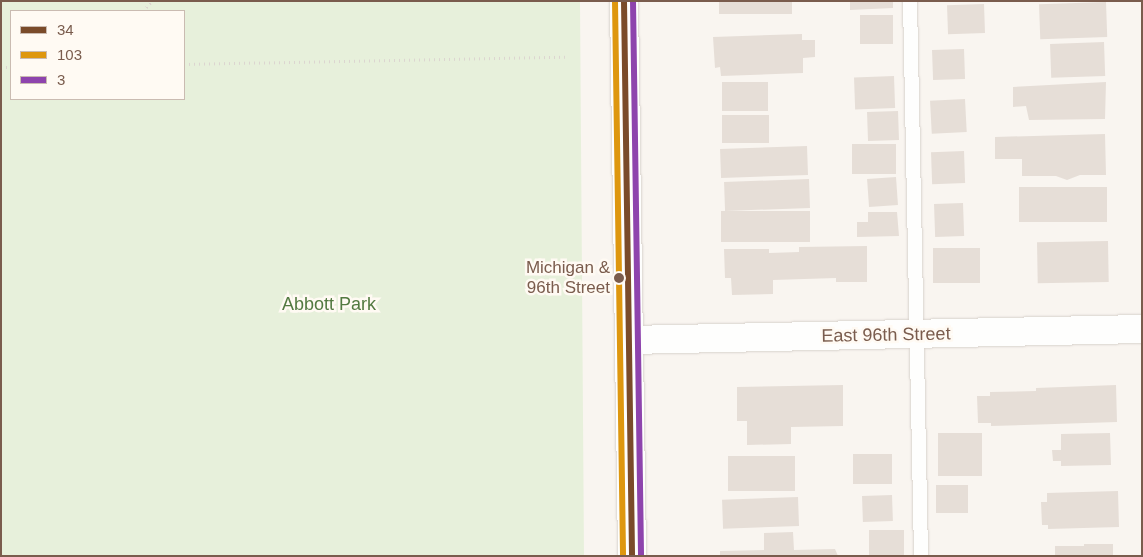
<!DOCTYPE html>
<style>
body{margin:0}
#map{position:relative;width:1143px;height:557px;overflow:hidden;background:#f9f5f0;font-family:Helvetica,sans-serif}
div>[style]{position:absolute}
.green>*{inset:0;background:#e7f0db}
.building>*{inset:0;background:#e6ded7;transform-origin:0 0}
.path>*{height:3px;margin-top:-1.5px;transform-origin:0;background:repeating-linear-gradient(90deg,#dcd5d0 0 1px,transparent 0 5px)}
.roads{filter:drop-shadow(0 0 1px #d7d1cb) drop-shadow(0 0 1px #d7d1cb)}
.lane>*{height:14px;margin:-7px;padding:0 7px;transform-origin:7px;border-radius:7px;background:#fefefd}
.street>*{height:28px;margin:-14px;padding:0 14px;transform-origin:14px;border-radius:14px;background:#fefefd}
.secondary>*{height:28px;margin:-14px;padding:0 14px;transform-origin:14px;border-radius:14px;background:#fefefd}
.bus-1>*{height:6px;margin:-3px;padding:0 3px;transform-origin:3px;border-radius:3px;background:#7a4b2a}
.bus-2>*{height:6px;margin:-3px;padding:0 3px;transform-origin:3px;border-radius:3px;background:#de970f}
.bus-3>*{height:6px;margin:-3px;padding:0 3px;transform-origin:3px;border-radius:3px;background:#8e44ad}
.dots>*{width:14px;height:14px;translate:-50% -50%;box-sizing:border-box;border:2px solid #fffaf3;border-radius:50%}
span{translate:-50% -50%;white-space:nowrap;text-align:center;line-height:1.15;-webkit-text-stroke:5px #fffaf3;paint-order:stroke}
.bus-label{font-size:17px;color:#7a5c4d}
.right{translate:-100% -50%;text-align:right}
.park-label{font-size:18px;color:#537a41}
.street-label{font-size:18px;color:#7a5c4d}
.frame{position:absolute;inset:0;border:2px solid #7a5c4d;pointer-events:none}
.legend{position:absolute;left:10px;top:10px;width:175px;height:90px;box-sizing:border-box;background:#fffaf3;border:1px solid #cabbb1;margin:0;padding:6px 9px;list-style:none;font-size:15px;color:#7a5c4d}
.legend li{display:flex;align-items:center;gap:10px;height:25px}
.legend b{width:25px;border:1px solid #cabbb1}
</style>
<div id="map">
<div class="green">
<div style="clip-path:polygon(evenodd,1px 1px,580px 1px,584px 556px,1px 556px,1px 1px,11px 11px,184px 11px,184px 99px,11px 99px,11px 11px)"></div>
</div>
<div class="building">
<div style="left:719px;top:1px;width:73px;height:13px"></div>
<div style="clip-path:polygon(850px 1px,893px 1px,893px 8px,850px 10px)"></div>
<div style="left:1106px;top:2px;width:35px;height:67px;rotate:88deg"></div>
<div style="left:984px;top:4px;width:29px;height:37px;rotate:88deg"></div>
<div style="left:893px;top:15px;width:29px;height:33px;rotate:90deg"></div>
<div style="clip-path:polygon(802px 34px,802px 40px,815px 40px,815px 57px,803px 58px,803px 73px,721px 76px,720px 67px,715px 68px,713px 37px)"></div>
<div style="left:1104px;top:42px;width:34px;height:54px;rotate:88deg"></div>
<div style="left:964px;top:49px;width:30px;height:32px;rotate:88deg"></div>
<div style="left:894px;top:76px;width:32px;height:40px;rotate:88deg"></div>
<div style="left:768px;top:82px;width:29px;height:46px;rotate:90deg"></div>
<div style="clip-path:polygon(1106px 82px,1105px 119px,1029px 120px,1026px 106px,1013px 107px,1013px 87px)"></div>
<div style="left:965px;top:99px;width:33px;height:35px;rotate:87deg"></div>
<div style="left:898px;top:111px;width:29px;height:31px;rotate:88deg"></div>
<div style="left:769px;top:115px;width:28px;height:47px;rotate:90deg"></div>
<div style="clip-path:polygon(1105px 134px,1106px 175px,1080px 175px,1067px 180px,1056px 176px,1022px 176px,1022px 159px,995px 159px,995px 137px)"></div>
<div style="left:896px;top:144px;width:30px;height:44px;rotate:90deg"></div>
<div style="left:807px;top:146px;width:29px;height:87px;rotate:88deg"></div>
<div style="left:964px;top:151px;width:32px;height:33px;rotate:88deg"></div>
<div style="left:896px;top:177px;width:28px;height:29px;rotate:86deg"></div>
<div style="left:809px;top:179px;width:29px;height:85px;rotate:88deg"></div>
<div style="left:1107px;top:187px;width:35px;height:88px;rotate:90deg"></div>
<div style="left:963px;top:203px;width:33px;height:29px;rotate:88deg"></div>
<div style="left:810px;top:211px;width:31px;height:89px;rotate:90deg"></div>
<div style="clip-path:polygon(868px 212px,897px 212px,899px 236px,857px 237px,857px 222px,868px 222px)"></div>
<div style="left:1108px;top:241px;width:41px;height:71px;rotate:89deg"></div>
<div style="clip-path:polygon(867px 246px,867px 282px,836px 282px,836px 278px,773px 280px,773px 294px,732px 295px,731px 278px,725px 278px,724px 249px,769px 249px,769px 253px,799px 252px,799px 247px)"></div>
<div style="left:980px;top:248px;width:35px;height:47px;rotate:90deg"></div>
<div style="clip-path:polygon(843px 385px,843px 426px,791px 427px,791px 444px,747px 445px,747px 421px,737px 421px,737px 387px)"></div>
<div style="clip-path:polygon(1116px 385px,1117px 422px,991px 426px,991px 423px,978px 423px,977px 396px,990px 396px,990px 392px,1036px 391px,1036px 388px)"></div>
<div style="left:938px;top:433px;width:44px;height:43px"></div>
<div style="clip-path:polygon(1110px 433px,1111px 465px,1061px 466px,1061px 461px,1053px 461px,1052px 450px,1061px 450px,1061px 434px)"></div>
<div style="left:892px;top:454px;width:30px;height:39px;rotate:90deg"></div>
<div style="left:795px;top:456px;width:35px;height:67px;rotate:90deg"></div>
<div style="left:936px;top:485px;width:32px;height:28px"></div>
<div style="clip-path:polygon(1118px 491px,1119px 527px,1048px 529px,1048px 525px,1042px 525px,1041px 502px,1047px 502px,1047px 493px)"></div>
<div style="left:892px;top:495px;width:26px;height:30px;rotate:88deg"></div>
<div style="left:798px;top:497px;width:29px;height:76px;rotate:88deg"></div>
<div style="left:904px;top:530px;width:26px;height:35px;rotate:90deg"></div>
<div style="clip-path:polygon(793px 532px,794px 550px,835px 549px,838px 556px,720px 556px,720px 551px,764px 550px,764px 533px)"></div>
<div style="clip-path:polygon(1084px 544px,1113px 544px,1113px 556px,1055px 556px,1055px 546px,1084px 546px)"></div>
</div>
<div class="path">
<div style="left:143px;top:11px;width:13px;rotate:-48deg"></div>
<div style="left:184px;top:64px;width:381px;rotate:-1.1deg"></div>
<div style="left:1px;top:67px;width:10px"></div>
</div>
<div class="roads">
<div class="lane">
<div style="left:910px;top:1px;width:555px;rotate:88.86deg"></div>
</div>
<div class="street">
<div style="left:629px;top:340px;width:513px;rotate:-1.23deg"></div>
</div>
<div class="secondary">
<div style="left:624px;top:1px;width:555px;rotate:89.17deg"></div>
</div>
</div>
<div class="bus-1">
<div style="left:624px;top:1px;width:555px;rotate:89.17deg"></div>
</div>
<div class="bus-2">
<div style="left:615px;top:1px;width:555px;rotate:89.17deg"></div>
</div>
<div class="bus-3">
<div style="left:633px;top:1px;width:555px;rotate:89.17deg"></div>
</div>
<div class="dots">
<div style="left:619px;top:278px;background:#7a5c4d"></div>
</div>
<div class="bus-label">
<span class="right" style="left:610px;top:278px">Michigan &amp;<br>96th Street</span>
</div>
<div class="park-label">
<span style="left:329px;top:304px">Abbott Park</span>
</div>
<div class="street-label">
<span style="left:886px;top:335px;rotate:-1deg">East 96th Street</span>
</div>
<div class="frame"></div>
<ul class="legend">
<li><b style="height:6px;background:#7a4b2a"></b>34</li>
<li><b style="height:6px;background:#de970f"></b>103</li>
<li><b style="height:6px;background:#8e44ad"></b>3</li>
</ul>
</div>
